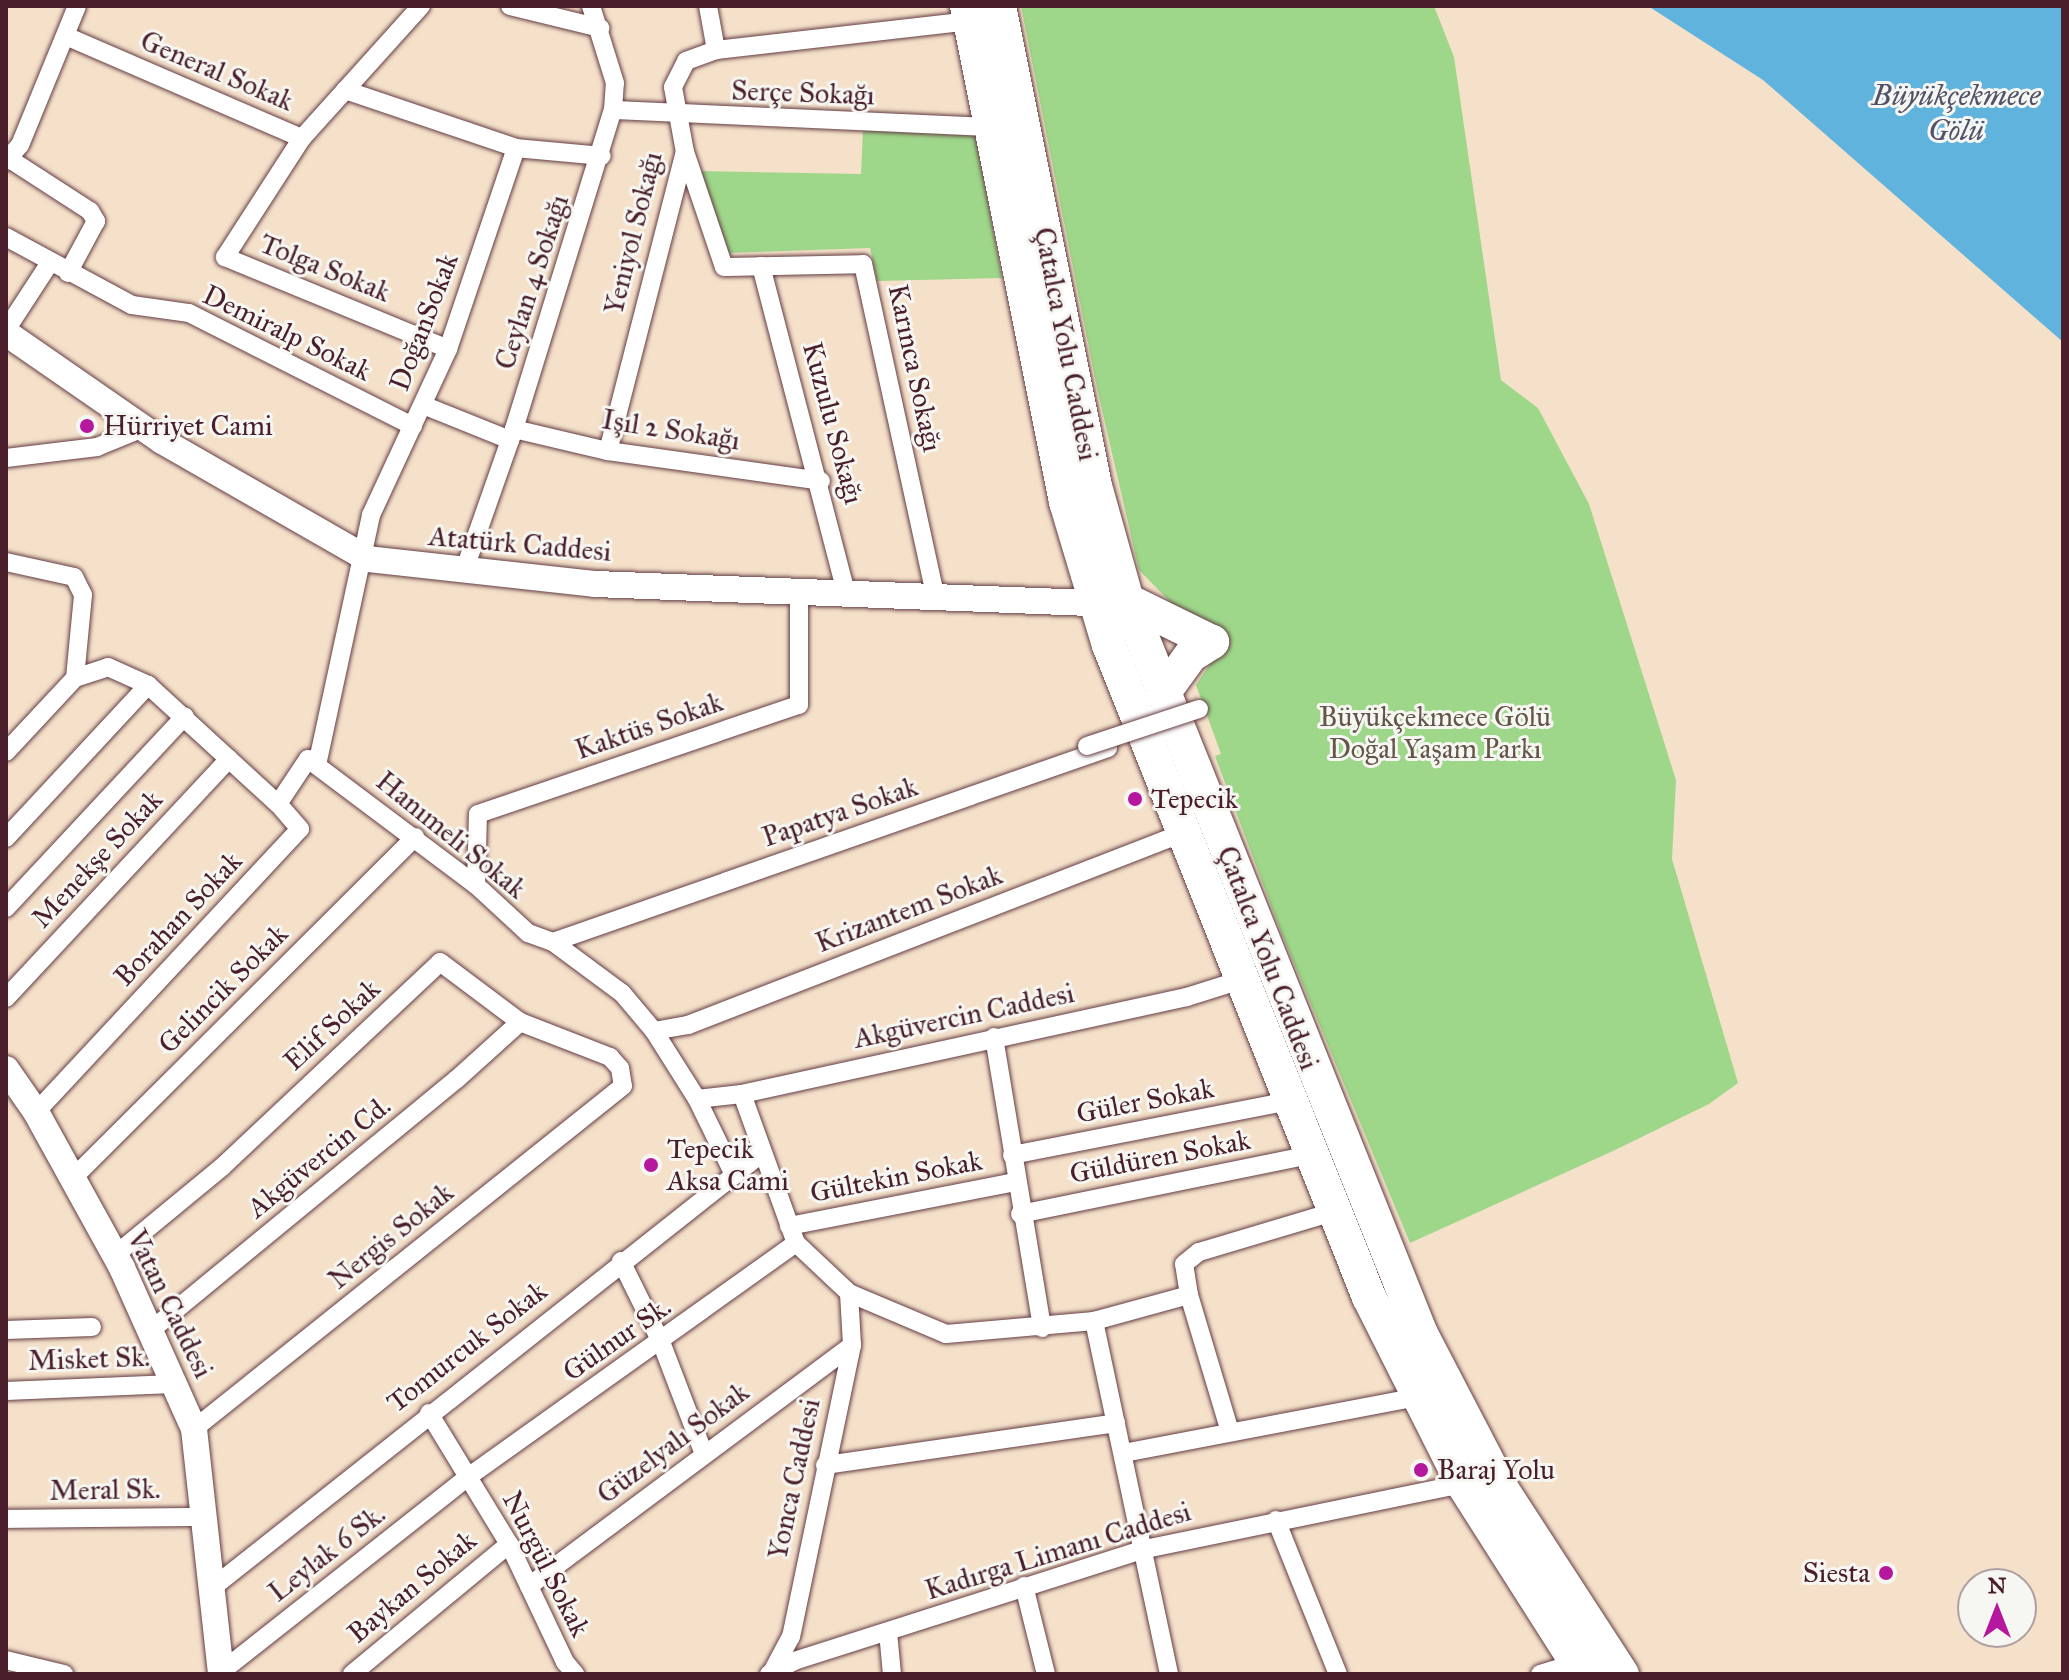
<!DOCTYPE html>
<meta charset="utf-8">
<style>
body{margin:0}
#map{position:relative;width:2069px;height:1680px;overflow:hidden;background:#f5e1ca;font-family:"IM FELL Great Primer",serif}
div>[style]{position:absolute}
.green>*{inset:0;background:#9ed78a}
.water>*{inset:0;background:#60b3dc}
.roads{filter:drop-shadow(0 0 2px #643c43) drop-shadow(0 0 2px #643c43)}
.street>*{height:18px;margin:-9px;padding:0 9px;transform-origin:9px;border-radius:9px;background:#fff}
.secondary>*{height:26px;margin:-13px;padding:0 13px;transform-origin:13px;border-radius:13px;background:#fff}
.highway>*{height:34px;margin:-17px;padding:0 17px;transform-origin:17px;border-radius:17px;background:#fff}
.bridges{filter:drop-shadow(0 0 2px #643c43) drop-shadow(0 0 2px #643c43)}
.street-bridge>*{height:18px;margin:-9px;padding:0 9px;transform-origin:9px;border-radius:9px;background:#fff}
.dots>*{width:22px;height:22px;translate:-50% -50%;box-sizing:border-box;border:4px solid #f6f6f2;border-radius:50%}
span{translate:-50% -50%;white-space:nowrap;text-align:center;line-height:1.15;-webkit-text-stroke:6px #f6f6f2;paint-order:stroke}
.street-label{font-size:28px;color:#4a1f2b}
.poi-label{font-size:28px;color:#4a1f2b}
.left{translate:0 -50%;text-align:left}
.right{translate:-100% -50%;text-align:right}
.park-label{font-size:28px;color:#635648}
.water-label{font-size:30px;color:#525369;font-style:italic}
.frame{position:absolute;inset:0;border:8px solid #4a1f2b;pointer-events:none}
.north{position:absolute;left:1957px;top:1568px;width:80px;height:80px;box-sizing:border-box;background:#f6f6f2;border:2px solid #b1a0a2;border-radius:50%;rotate:0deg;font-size:22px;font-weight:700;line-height:32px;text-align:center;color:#4a1f2b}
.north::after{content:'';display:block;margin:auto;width:28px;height:36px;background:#b5179e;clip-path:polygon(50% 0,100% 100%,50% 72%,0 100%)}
</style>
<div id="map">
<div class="green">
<div style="clip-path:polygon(1021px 6px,1434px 6px,1454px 57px,1501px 380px,1538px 408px,1589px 504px,1676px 780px,1672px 859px,1738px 1083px,1709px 1104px,1613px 1151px,1410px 1243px,1281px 932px,1215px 756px,1221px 754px,1196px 685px,1214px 658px,1177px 609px,1139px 570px,1097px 388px)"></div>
<div style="clip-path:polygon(863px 130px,976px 136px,1002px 278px,877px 281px,870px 248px,727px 253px,699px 171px,861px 174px)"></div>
</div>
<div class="water">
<div style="clip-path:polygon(1648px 6px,2063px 6px,2063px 342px,1763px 80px)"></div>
</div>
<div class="roads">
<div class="street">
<div style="left:421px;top:6px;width:178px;rotate:132deg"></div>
<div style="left:302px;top:138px;width:142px;rotate:122.9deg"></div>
<div style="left:225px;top:257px;width:241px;rotate:22.4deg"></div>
<div style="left:510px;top:6px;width:93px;rotate:13.7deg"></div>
<div style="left:708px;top:6px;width:45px;rotate:79.7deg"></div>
<div style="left:66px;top:36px;width:257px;rotate:23.4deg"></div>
<div style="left:345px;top:90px;width:181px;rotate:18.7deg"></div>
<div style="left:516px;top:148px;width:86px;rotate:5.3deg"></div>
<div style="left:613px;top:110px;width:378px;rotate:2.6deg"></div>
<div style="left:685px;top:152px;width:121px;rotate:71.3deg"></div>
<div style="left:724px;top:267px;width:139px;rotate:-1.2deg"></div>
<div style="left:863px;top:264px;width:343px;rotate:77.7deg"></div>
<div style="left:8px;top:158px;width:98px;rotate:32.9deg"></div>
<div style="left:90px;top:211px;width:12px;rotate:59deg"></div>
<div style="left:96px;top:221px;width:59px;rotate:118.3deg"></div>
<div style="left:6px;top:161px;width:21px;rotate:-49deg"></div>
<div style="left:20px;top:145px;width:150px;rotate:-67.7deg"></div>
<div style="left:6px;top:237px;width:143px;rotate:28.4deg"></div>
<div style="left:132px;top:305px;width:58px;rotate:8deg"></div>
<div style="left:189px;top:313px;width:251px;rotate:26.8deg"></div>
<div style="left:761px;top:266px;width:340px;rotate:75.4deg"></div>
<div style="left:6px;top:330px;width:79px;rotate:-56.9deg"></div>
<div style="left:423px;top:405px;width:94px;rotate:21.9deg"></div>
<div style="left:514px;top:429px;width:97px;rotate:13.2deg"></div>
<div style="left:608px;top:451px;width:215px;rotate:8deg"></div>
<div style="left:608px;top:451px;width:309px;rotate:-75.6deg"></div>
<div style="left:685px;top:152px;width:66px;rotate:-100.5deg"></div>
<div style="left:673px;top:87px;width:29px;rotate:-63deg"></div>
<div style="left:686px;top:61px;width:32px;rotate:-20deg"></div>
<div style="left:716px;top:50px;width:256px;rotate:-6.5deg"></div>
<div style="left:6px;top:458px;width:92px;rotate:-6.9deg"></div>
<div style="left:97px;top:447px;width:50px;rotate:-22.4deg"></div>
<div style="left:6px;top:562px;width:70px;rotate:12.4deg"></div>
<div style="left:74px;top:577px;width:20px;rotate:63deg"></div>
<div style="left:83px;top:595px;width:83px;rotate:95.5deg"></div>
<div style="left:464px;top:571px;width:151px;rotate:-70.6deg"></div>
<div style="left:514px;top:429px;width:334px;rotate:-72.8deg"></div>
<div style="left:613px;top:110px;width:27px;rotate:-86deg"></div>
<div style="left:615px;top:83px;width:81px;rotate:-107.3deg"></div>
<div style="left:6px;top:752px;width:101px;rotate:-47deg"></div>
<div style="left:75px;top:678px;width:35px;rotate:-18deg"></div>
<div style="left:108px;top:667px;width:44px;rotate:24.2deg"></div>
<div style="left:148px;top:685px;width:176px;rotate:42.5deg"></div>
<div style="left:317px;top:765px;width:256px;rotate:-77.8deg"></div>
<div style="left:371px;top:515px;width:183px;rotate:-65.1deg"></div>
<div style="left:448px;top:349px;width:212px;rotate:-71.3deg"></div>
<div style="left:6px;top:838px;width:209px;rotate:-47.1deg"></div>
<div style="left:476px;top:885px;width:71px;rotate:-88.4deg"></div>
<div style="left:478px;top:814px;width:339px;rotate:-18.8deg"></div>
<div style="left:799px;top:705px;width:113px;rotate:-90deg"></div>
<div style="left:6px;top:908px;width:262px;rotate:-47deg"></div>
<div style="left:553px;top:942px;width:588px;rotate:-19.27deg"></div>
<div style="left:6px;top:998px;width:327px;rotate:-47deg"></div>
<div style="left:654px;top:1031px;width:35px;rotate:-10deg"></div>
<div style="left:688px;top:1025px;width:531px;rotate:-21.2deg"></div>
<div style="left:994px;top:1037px;width:295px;rotate:80.6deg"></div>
<div style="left:742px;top:1094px;width:158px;rotate:70.1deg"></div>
<div style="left:796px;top:1243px;width:73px;rotate:43.3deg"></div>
<div style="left:849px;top:1293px;width:105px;rotate:22.9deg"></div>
<div style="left:946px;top:1334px;width:149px;rotate:-5deg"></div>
<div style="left:1094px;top:1321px;width:98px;rotate:-15.3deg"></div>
<div style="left:1189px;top:1295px;width:31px;rotate:-99deg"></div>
<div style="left:1184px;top:1264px;width:19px;rotate:-39deg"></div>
<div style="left:1199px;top:1252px;width:140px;rotate:-16.6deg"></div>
<div style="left:697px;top:1099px;width:45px;rotate:-6.3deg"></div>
<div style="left:742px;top:1094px;width:455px;rotate:-12.3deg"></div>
<div style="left:1187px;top:997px;width:57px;rotate:-17.5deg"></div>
<div style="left:36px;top:1112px;width:387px;rotate:-47deg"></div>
<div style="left:300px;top:829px;width:33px;rotate:-131deg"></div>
<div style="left:278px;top:804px;width:54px;rotate:-56.3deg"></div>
<div style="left:308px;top:759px;width:210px;rotate:36.9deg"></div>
<div style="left:476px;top:885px;width:71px;rotate:42.7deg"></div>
<div style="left:528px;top:933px;width:27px;rotate:20deg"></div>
<div style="left:553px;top:942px;width:86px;rotate:36.5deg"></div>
<div style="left:622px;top:993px;width:50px;rotate:49.9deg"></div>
<div style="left:654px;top:1031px;width:80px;rotate:57.7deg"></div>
<div style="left:697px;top:1099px;width:85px;rotate:64deg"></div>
<div style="left:1012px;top:1155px;width:282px;rotate:-11deg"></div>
<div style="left:71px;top:1180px;width:486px;rotate:-44.9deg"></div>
<div style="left:1020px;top:1214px;width:296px;rotate:-11.5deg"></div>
<div style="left:789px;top:1226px;width:230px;rotate:-11deg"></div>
<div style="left:114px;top:1256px;width:140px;rotate:-39.5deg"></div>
<div style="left:222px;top:1167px;width:299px;rotate:-43.2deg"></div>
<div style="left:440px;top:962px;width:100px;rotate:36.9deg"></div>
<div style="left:520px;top:1022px;width:97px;rotate:21.3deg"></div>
<div style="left:610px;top:1057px;width:15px;rotate:48deg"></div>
<div style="left:620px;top:1068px;width:18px;rotate:81deg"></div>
<div style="left:623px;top:1086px;width:549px;rotate:141.36deg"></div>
<div style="left:621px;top:1261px;width:90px;rotate:63.7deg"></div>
<div style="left:661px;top:1342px;width:120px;rotate:69deg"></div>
<div style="left:1189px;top:1295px;width:143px;rotate:73.3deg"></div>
<div style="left:1094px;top:1321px;width:361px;rotate:78deg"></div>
<div style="left:6px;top:1330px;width:86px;rotate:-2deg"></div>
<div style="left:150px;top:1331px;width:397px;rotate:-39.4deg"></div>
<div style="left:457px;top:1079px;width:85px;rotate:-42.1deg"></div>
<div style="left:6px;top:1391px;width:167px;rotate:-2.4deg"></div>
<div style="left:429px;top:1413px;width:153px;rotate:58.6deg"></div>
<div style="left:509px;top:1544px;width:131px;rotate:64.6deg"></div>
<div style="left:565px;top:1662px;width:16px;rotate:50deg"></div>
<div style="left:1124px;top:1453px;width:298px;rotate:-10.8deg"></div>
<div style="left:825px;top:1465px;width:294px;rotate:-8.2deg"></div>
<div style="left:6px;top:1519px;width:199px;rotate:-0.6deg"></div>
<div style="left:1276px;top:1520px;width:166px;rotate:68.1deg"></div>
<div style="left:529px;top:1586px;width:403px;rotate:-36.7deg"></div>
<div style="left:1024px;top:1586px;width:91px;rotate:76deg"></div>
<div style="left:212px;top:1588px;width:700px;rotate:-38.33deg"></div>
<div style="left:888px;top:1632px;width:42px;rotate:84.6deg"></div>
<div style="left:6px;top:1660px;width:60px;rotate:13.6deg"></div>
<div style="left:221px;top:1672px;width:315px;rotate:-38.3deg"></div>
<div style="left:468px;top:1477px;width:403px;rotate:-35.5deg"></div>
<div style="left:772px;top:1672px;width:40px;rotate:-62deg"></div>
<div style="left:791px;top:1637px;width:298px;rotate:-78.2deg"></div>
<div style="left:852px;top:1345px;width:52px;rotate:-93.3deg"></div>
<div style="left:352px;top:1674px;width:204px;rotate:-39.6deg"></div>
<div style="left:769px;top:1674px;width:28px;rotate:-27deg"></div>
<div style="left:794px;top:1661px;width:368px;rotate:-17.7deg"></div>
<div style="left:1145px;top:1549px;width:325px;rotate:-11.6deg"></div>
<div style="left:1540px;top:1674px;width:38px;rotate:-17deg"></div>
</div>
<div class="secondary">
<div style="left:6px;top:333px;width:190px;rotate:34.7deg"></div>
<div style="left:162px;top:441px;width:237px;rotate:29.8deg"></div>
<div style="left:368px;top:559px;width:228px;rotate:6.3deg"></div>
<div style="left:595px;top:584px;width:499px;rotate:2.2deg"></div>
<div style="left:6px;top:1069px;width:52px;rotate:55.1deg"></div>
<div style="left:36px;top:1112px;width:178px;rotate:61.1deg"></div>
<div style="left:122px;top:1268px;width:176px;rotate:65.9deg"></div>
<div style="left:194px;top:1429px;width:246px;rotate:83.7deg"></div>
</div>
<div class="highway">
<div style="left:967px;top:6px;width:506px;rotate:78.71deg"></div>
<div style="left:1066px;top:502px;width:149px;rotate:73.3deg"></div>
<div style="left:1109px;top:645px;width:702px;rotate:68.26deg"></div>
<div style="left:1369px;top:1297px;width:209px;rotate:63.3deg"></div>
<div style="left:1463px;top:1484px;width:225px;rotate:57.5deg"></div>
<div style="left:999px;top:6px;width:490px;rotate:78.7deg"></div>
<div style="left:1095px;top:486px;width:115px;rotate:74.4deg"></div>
<div style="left:1126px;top:597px;width:794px;rotate:68.19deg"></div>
<div style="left:1421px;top:1334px;width:174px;rotate:62.5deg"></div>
<div style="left:1501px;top:1488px;width:222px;rotate:57deg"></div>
<div style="left:1122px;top:598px;width:100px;rotate:26.1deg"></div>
<div style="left:1164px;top:692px;width:46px;rotate:-53.9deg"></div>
<div style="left:1191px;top:655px;width:25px;rotate:-32deg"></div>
</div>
</div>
<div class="bridges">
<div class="street-bridge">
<div style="left:1087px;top:746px;width:118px;rotate:-18.3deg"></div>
</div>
</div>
<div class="dots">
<div style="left:87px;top:426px;background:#b5179e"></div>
<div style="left:1135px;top:799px;background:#b5179e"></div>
<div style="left:651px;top:1165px;background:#b5179e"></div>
<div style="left:1421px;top:1470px;background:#b5179e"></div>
<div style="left:1886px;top:1573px;background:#b5179e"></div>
</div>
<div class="street-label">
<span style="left:217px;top:71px;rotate:23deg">General Sokak</span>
<span style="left:803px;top:93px;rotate:2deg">Serçe Sokağı</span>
<span style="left:633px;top:233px;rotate:-76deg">Yeniyol Sokağı</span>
<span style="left:325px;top:268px;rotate:22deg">Tolga Sokak</span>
<span style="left:532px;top:282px;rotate:-72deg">Ceylan 4 Sokağı</span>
<span style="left:424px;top:322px;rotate:-69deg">DoğanSokak</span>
<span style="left:287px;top:333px;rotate:26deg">Demiralp Sokak</span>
<span style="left:1066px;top:344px;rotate:79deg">Çatalca Yolu Caddesi</span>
<span style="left:915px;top:368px;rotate:78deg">Karınca Sokağı</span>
<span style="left:833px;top:423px;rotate:75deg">Kuzulu Sokağı</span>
<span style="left:671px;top:430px;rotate:9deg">Işıl 2 Sokağı</span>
<span style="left:520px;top:544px;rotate:5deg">Atatürk Caddesi</span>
<span style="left:649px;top:726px;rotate:-19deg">Kaktüs Sokak</span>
<span style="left:840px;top:812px;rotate:-19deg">Papatya Sokak</span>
<span style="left:451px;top:835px;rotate:39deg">Hanımeli Sokak</span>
<span style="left:97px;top:859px;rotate:-47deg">Menekşe Sokak</span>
<span style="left:909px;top:909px;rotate:-21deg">Krizantem Sokak</span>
<span style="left:178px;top:919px;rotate:-47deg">Borahan Sokak</span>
<span style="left:1268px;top:958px;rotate:69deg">Çatalca Yolu Caddesi</span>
<span style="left:223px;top:989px;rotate:-45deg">Gelincik Sokak</span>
<span style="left:964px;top:1016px;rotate:-12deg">Akgüvercin Caddesi</span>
<span style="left:332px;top:1025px;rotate:-43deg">Elif Sokak</span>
<span style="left:1145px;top:1101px;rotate:-11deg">Güler Sokak</span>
<span style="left:319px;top:1157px;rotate:-39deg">Akgüvercin Cd.</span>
<span style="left:1160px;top:1157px;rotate:-11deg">Güldüren Sokak</span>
<span style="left:896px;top:1177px;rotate:-11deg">Gültekin Sokak</span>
<span style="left:391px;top:1236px;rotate:-39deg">Nergis Sokak</span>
<span style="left:170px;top:1304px;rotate:64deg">Vatan Caddesi</span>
<span style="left:617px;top:1339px;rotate:-35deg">Gülnur Sk.</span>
<span style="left:467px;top:1347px;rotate:-38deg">Tomurcuk Sokak</span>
<span style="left:89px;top:1359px;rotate:-2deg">Misket Sk.</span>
<span style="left:673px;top:1443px;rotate:-37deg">Güzelyalı Sokak</span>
<span style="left:794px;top:1479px;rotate:-78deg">Yonca Caddesi</span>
<span style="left:105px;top:1490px;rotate:-1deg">Meral Sk.</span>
<span style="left:1058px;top:1551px;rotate:-17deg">Kadırga Limanı Caddesi</span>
<span style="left:327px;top:1553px;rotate:-38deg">Leylak 6 Sk.</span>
<span style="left:546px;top:1564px;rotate:63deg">Nurgül Sokak</span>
<span style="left:412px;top:1587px;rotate:-40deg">Baykan Sokak</span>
</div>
<div class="poi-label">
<span class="left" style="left:103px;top:426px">Hürriyet Cami</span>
<span class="left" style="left:1151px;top:799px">Tepecik</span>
<span class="left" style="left:667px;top:1165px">Tepecik<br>Aksa Cami</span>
<span class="left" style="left:1437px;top:1470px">Baraj Yolu</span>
<span class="right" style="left:1870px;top:1573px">Siesta</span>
</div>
<div class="park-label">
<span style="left:1435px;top:733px">Büyükçekmece Gölü<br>Doğal Yaşam Parkı</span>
</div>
<div class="water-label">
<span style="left:1956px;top:112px">Büyükçekmece<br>Gölü</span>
</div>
<div class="frame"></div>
<div class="north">N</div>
</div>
